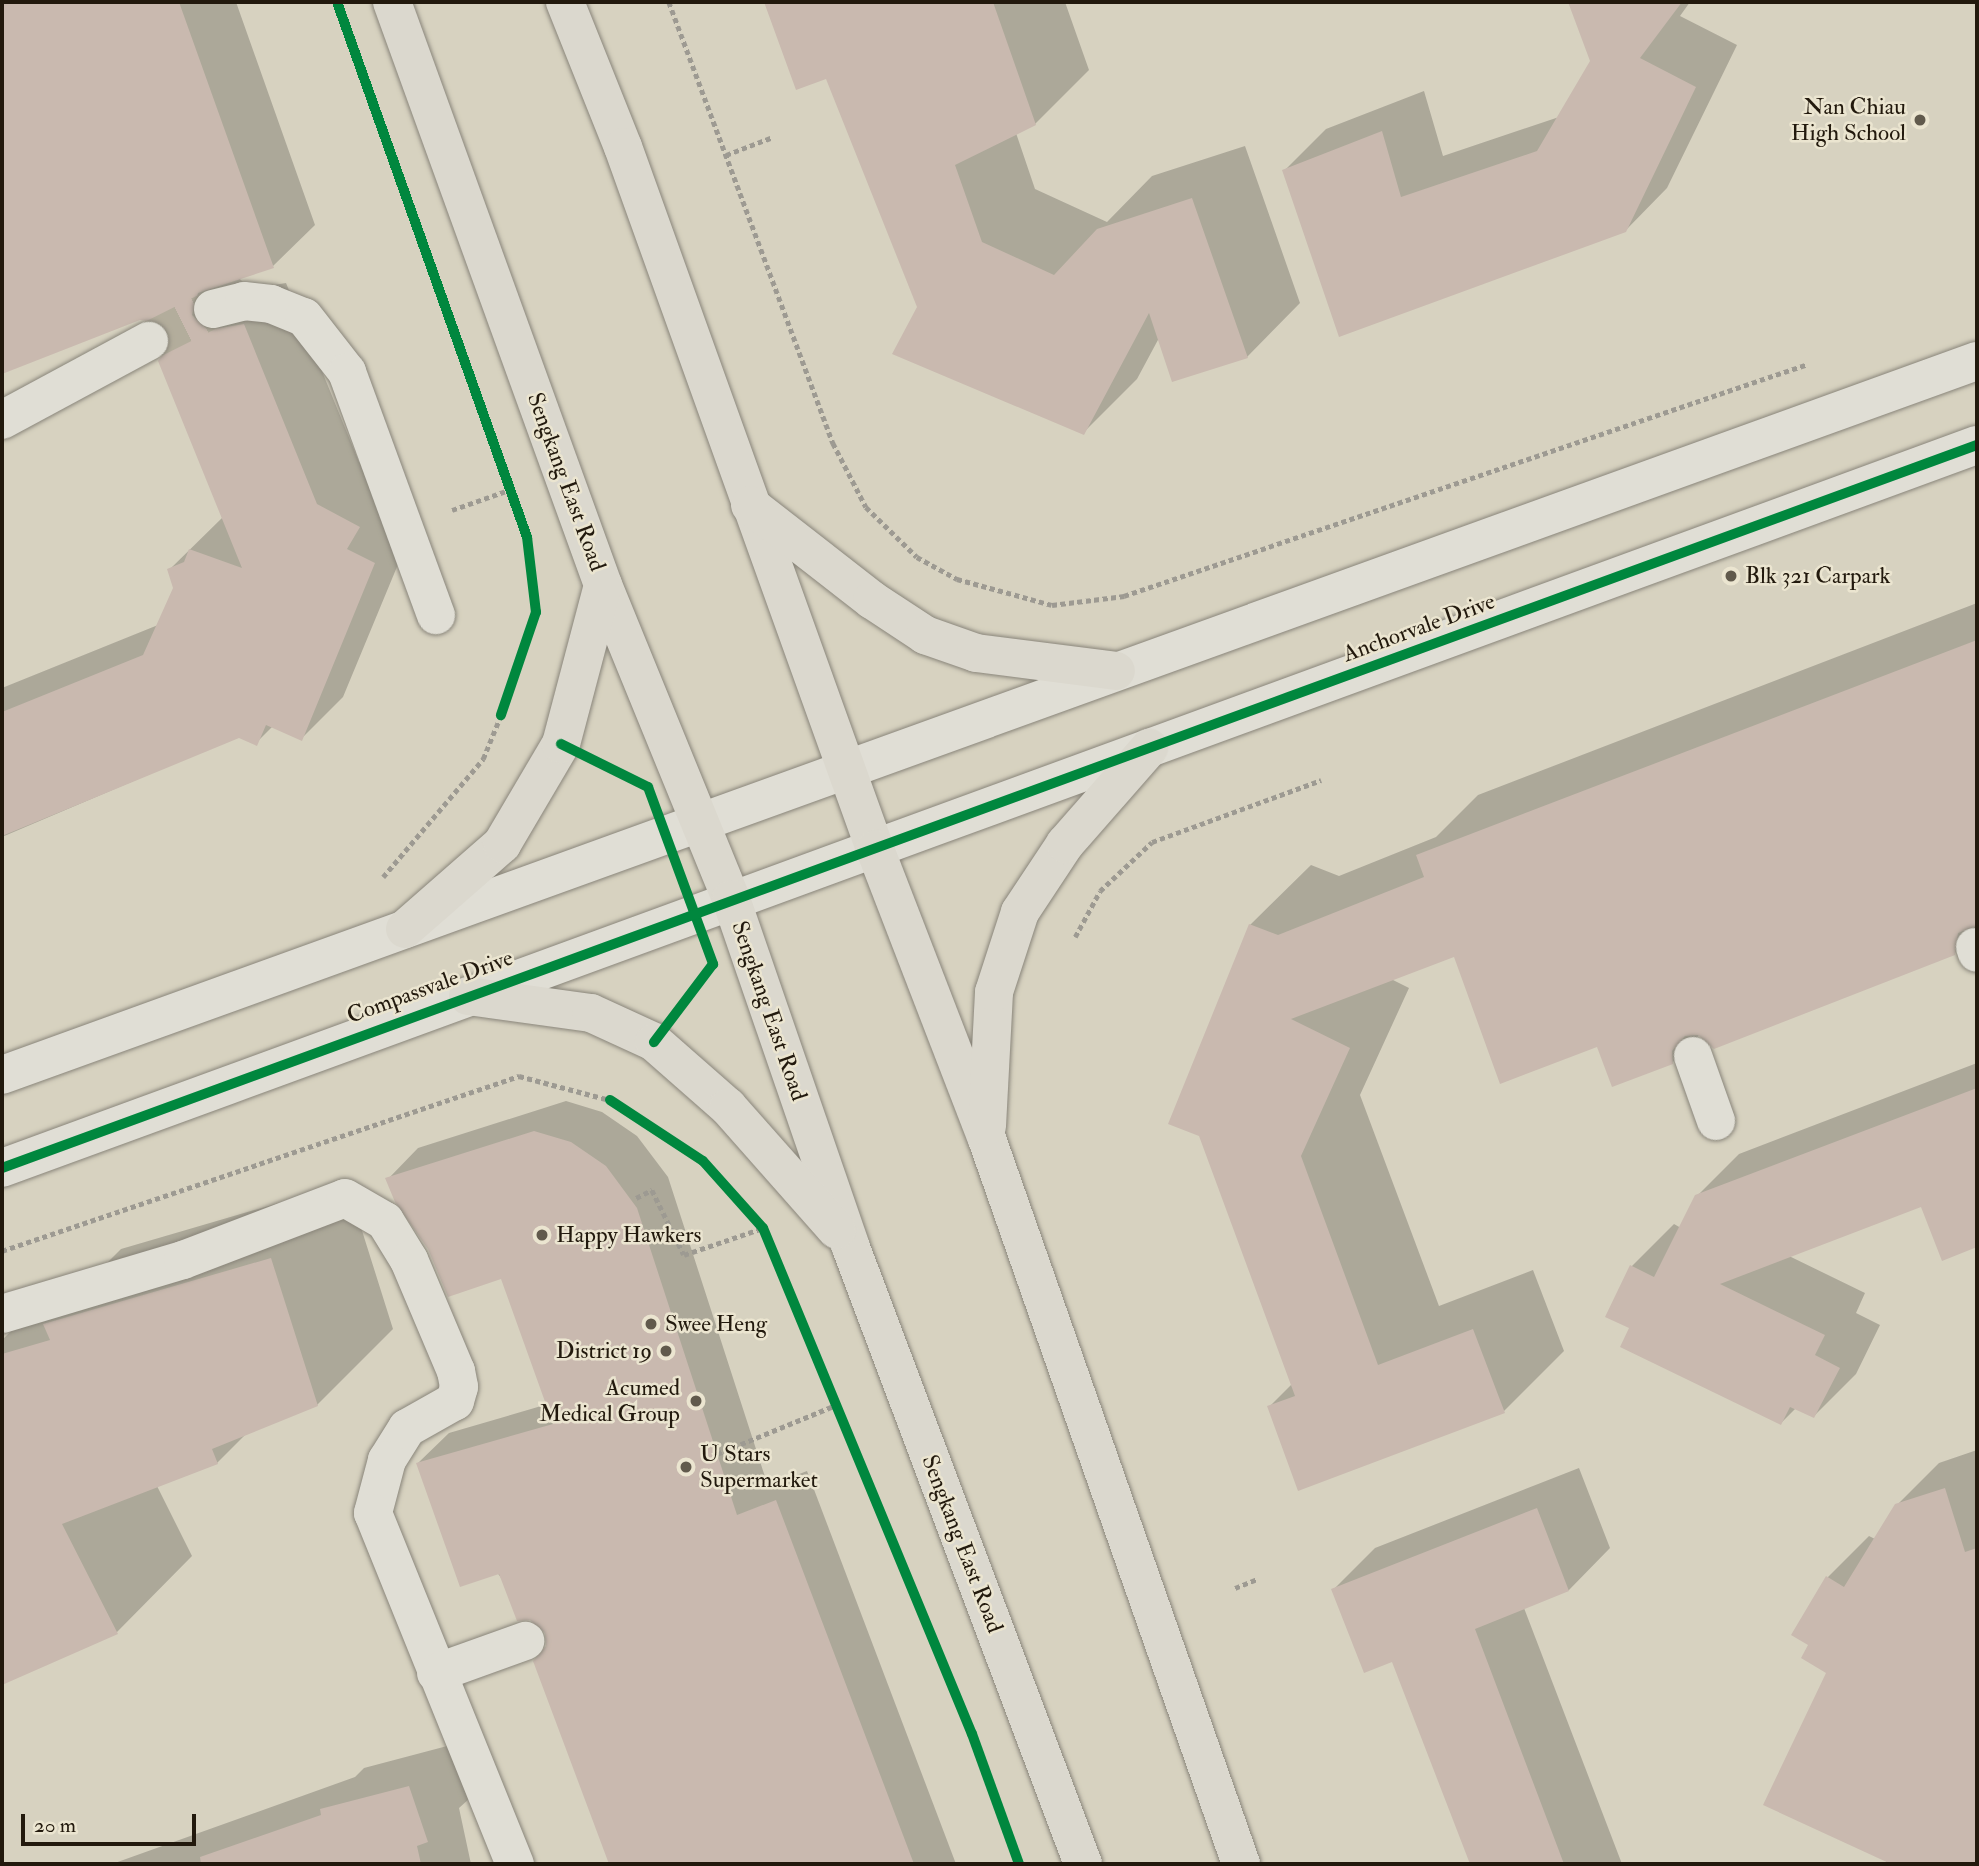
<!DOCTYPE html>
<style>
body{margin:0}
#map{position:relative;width:1979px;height:1866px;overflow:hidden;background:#d7d2c0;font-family:"IM FELL Double Pica",serif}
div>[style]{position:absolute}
.shadow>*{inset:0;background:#0003}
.building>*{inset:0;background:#c9b9af}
.minor-tunnel>*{height:38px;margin-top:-19px;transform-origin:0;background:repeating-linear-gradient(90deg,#b3ad9c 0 38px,transparent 0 57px)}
.path>*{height:4.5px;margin-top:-2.25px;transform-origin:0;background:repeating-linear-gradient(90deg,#9d9a92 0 5px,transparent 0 8.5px)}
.roads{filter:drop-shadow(0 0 2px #89857a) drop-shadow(0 0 2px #89857a)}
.minor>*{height:38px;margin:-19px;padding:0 19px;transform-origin:19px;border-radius:19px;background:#e0ded5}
.major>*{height:38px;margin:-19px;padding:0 19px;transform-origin:19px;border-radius:19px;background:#dbd8ce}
.cycleway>*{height:10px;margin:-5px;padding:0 5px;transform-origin:5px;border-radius:5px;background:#00873e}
.dots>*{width:19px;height:19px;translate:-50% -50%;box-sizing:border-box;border:4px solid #ebe5d0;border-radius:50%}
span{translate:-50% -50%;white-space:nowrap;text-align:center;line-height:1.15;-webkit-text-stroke:5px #ebe5d0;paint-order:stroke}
.poi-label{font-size:23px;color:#22190d}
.right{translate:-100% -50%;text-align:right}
.left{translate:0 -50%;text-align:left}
.street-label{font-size:23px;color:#22190d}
.frame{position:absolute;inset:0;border:4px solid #22190d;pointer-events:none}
.scale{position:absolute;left:21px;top:1814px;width:175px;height:32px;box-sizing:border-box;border:4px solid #22190d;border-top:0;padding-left:9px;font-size:21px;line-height:24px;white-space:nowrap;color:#22190d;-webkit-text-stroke:5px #ebe5d0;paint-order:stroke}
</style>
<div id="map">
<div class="shadow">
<div style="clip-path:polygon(2px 2px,236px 2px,315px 225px,273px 266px,239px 278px,250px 289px,286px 283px,359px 462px,401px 485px,416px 521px,343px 697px,301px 739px,273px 726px,256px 743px,239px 736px,2px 837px,2px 688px,158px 625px,175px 588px,169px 570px,223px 517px,173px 342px,162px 321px,140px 318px,2px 371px)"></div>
<div style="clip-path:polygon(766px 2px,1065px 2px,1089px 70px,1035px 124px,1016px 133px,1035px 189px,1107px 222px,1152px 176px,1245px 146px,1300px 303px,1247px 357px,1159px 338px,1137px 379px,1084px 432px,919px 307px,827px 77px,797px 88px)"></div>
<div style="clip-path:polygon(1570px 2px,1690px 2px,1680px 16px,1737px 45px,1667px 188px,1625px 231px,1340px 335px,1284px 171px,1326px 129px,1424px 91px,1443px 156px,1559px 117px,1592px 61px)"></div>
<div style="clip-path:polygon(1977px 603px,1977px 930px,1954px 954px,1700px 1034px,1672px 1063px,1598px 1045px,1455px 955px,1391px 979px,1409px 988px,1360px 1095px,1439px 1306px,1533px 1270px,1564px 1351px,1504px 1411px,1269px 1407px,1292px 1384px,1250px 925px,1311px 865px,1339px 876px,1436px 837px,1478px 795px)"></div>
<div style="clip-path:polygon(1977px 1063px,1977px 1246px,1943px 1259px,1922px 1205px,1789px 1256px,1865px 1293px,1856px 1313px,1880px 1325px,1856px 1374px,1814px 1416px,1796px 1408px,1781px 1423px,1631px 1327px,1632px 1266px,1674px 1224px,1681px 1228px,1697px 1196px,1739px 1154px)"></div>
<div style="clip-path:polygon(566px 1101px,602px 1112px,637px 1136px,668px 1177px,768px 1486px,807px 1471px,956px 1864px,611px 1864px,535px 1662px,548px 1646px,547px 1632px,530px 1618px,418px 1463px,449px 1433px,548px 1404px,502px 1277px,429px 1248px,388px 1179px,418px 1148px)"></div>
<div style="clip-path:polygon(347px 1183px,393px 1329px,317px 1405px,246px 1434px,217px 1463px,157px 1486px,192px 1556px,117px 1632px,2px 1683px,2px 1340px,58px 1285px,97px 1273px,121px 1249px)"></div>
<div style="clip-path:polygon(1977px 1450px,1977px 1864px,1887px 1864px,1828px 1672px,1811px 1645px,1828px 1577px,1869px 1536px,1875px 1539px,1897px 1505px,1939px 1463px)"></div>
<div style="clip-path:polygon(1579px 1468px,1610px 1548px,1569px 1590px,1524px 1608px,1622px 1864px,1471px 1864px,1393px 1659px,1333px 1590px,1375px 1548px)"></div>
<div style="clip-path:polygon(451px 1745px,469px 1799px,459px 1808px,471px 1864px,112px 1864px,355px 1777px,364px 1768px)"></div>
</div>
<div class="building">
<div style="clip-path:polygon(2px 2px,179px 2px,274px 268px,198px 293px,192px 315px,208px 330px,244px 324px,317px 504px,360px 527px,347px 549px,375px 563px,302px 741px,266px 725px,257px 746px,239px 738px,2px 836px,2px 712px,143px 655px,173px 588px,167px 569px,184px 562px,189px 549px,242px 568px,158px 361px,171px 342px,161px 323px,140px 320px,2px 374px)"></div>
<div style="clip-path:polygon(764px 2px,993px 2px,1036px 125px,955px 165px,982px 242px,1054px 275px,1097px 229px,1192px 198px,1248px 358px,1172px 382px,1149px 313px,1084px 435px,892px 354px,917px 307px,826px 79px,796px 90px)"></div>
<div style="clip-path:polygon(1568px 2px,1682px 2px,1640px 58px,1696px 87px,1626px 232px,1339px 337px,1282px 170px,1382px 131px,1401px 197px,1537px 151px,1590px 61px)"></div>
<div style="clip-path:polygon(1977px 640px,1977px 926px,1958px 933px,1955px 955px,1714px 1049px,1698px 1035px,1685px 1036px,1672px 1051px,1673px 1064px,1612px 1087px,1597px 1047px,1500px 1084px,1454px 957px,1291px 1019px,1350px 1048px,1301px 1156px,1378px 1365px,1473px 1329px,1505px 1413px,1298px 1491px,1267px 1406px,1295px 1396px,1199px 1136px,1168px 1124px,1249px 924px,1278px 935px,1424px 877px,1416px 855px)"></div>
<div style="clip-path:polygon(1977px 1088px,1977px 1247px,1942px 1261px,1921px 1207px,1720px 1284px,1825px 1335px,1815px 1355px,1840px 1368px,1814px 1418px,1790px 1407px,1781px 1425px,1620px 1347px,1629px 1328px,1605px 1317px,1630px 1265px,1654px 1277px,1695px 1195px)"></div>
<div style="clip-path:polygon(534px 1131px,571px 1142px,606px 1166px,637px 1208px,737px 1515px,776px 1500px,914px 1864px,609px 1864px,533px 1661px,546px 1646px,545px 1633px,530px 1620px,517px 1621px,499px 1574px,460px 1587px,416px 1463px,553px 1424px,501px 1279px,448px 1297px,428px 1249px,395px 1202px,385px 1178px)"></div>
<div style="clip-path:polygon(271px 1258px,318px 1406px,212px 1449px,218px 1464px,62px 1524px,118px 1634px,2px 1685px,2px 1354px,50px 1340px,43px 1324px)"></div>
<div style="clip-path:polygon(1945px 1488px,1965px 1552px,1977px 1548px,1977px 1864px,1891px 1864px,1763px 1805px,1826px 1673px,1801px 1658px,1808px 1645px,1791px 1635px,1826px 1576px,1844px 1587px,1895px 1504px)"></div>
<div style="clip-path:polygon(1537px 1508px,1569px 1591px,1475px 1629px,1564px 1864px,1470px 1864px,1392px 1662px,1364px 1673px,1331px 1589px)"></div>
<div style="clip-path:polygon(409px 1786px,428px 1842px,417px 1846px,421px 1864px,201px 1864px,200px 1857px,321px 1815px,320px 1809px)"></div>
</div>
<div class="minor-tunnel">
<div style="left:149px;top:341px;width:72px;rotate:-26.6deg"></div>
</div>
<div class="path">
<div style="left:669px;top:2px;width:471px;rotate:69.6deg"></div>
<div style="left:833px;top:443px;width:72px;rotate:62.7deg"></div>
<div style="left:866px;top:507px;width:71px;rotate:44.4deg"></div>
<div style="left:917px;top:557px;width:46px;rotate:28.8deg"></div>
<div style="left:957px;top:579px;width:98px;rotate:15.3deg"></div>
<div style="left:1052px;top:605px;width:73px;rotate:-7.1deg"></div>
<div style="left:1124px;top:596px;width:722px;rotate:-18.74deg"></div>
<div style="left:726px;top:155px;width:50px;rotate:-21deg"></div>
<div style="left:452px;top:510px;width:60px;rotate:-19.3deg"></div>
<div style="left:383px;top:877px;width:155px;rotate:-49.7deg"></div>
<div style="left:483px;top:759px;width:48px;rotate:-67.8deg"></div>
<div style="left:1075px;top:937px;width:52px;rotate:-61.5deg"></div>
<div style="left:1100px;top:891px;width:71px;rotate:-43.3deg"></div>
<div style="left:1152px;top:842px;width:180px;rotate:-20.1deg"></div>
<div style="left:636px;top:1198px;width:18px;rotate:-27deg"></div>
<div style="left:652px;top:1190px;width:72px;rotate:63.8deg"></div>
<div style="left:684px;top:1255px;width:83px;rotate:-18.9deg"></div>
<div style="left:2px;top:1251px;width:546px;rotate:-18.7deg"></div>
<div style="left:519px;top:1076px;width:94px;rotate:14.8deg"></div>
<div style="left:717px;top:1454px;width:129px;rotate:-22.4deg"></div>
<div style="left:1235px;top:1588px;width:24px;rotate:-22deg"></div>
</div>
<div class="roads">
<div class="minor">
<div style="left:213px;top:309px;width:32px;rotate:-14deg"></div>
<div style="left:244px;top:301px;width:27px;rotate:6deg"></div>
<div style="left:271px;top:304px;width:35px;rotate:22deg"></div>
<div style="left:304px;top:317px;width:70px;rotate:52deg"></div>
<div style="left:347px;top:372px;width:259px;rotate:69.9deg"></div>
<div style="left:2px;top:420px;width:167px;rotate:-28.3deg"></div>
<div style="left:1975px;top:947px;width:6px;rotate:72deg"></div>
<div style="left:1693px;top:1056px;width:69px;rotate:70.5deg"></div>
<div style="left:2px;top:1075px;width:2100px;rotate:-19.88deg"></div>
<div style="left:2px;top:1168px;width:2103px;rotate:-20.11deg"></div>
<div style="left:2px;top:1314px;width:189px;rotate:-16.6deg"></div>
<div style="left:183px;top:1260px;width:173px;rotate:-20.9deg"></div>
<div style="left:345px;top:1198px;width:46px;rotate:29.9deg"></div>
<div style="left:385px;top:1221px;width:46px;rotate:58.4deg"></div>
<div style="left:409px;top:1260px;width:121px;rotate:67.1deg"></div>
<div style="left:456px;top:1371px;width:16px;rotate:79deg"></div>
<div style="left:459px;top:1387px;width:15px;rotate:106deg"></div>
<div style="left:455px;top:1401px;width:55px;rotate:150.6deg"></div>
<div style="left:407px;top:1428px;width:38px;rotate:122deg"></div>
<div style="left:387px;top:1460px;width:55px;rotate:104.8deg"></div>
<div style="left:373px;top:1513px;width:379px;rotate:68deg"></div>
<div style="left:436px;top:1673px;width:95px;rotate:-19.8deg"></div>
</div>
<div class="major">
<div style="left:392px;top:2px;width:620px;rotate:70.1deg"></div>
<div style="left:603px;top:585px;width:339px;rotate:67.8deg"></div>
<div style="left:731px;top:899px;width:366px;rotate:71deg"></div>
<div style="left:850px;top:1245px;width:661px;rotate:69.37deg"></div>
<div style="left:565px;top:2px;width:156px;rotate:68.2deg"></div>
<div style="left:623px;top:147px;width:746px;rotate:70.25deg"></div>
<div style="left:875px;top:849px;width:311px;rotate:68.9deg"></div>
<div style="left:987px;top:1139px;width:768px;rotate:70.69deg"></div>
<div style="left:750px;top:505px;width:155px;rotate:37.9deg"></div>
<div style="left:872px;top:600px;width:64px;rotate:33.4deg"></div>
<div style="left:925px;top:635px;width:54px;rotate:19.4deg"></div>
<div style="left:976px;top:653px;width:141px;rotate:7.3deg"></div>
<div style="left:405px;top:929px;width:129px;rotate:-41.2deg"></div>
<div style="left:502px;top:844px;width:116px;rotate:-59.5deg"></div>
<div style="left:561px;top:744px;width:164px;rotate:-75.2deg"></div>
<div style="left:468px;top:996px;width:124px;rotate:7.9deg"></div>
<div style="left:591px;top:1013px;width:69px;rotate:24.7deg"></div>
<div style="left:654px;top:1042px;width:98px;rotate:41.3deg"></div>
<div style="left:728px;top:1107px;width:164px;rotate:48.5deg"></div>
<div style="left:987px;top:1126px;width:134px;rotate:-87deg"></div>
<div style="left:994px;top:992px;width:84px;rotate:-72deg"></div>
<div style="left:1020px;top:912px;width:82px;rotate:-56.5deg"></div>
<div style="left:1065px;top:844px;width:128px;rotate:-48.8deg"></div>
</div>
</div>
<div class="cycleway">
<div style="left:337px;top:2px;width:568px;rotate:70.45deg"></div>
<div style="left:527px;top:537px;width:76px;rotate:83.2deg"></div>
<div style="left:536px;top:612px;width:109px;rotate:108.8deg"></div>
<div style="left:561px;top:744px;width:97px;rotate:26.3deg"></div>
<div style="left:648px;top:787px;width:189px;rotate:69.8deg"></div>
<div style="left:713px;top:964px;width:98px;rotate:127.1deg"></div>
<div style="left:610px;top:1100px;width:111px;rotate:33.3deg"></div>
<div style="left:703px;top:1161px;width:90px;rotate:48.2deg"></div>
<div style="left:763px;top:1228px;width:547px;rotate:67.56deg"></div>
<div style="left:972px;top:1734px;width:138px;rotate:70.1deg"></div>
<div style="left:2px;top:1168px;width:2103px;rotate:-20.11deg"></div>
</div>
<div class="dots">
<div style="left:1920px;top:120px;background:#615a4c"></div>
<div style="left:1731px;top:576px;background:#615a4c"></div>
<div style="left:542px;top:1235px;background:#615a4c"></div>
<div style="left:651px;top:1324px;background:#615a4c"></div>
<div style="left:666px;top:1351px;background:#615a4c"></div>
<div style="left:696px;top:1401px;background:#615a4c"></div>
<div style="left:686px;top:1467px;background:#615a4c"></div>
</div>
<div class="poi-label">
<span class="right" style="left:1906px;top:120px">Nan Chiau<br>High School</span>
<span class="left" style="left:1745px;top:576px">Blk 321 Carpark</span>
<span class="left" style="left:556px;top:1235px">Happy Hawkers</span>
<span class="left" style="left:665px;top:1324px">Swee Heng</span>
<span class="right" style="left:652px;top:1351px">District 19</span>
<span class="right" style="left:680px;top:1401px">Acumed<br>Medical Group</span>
<span class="left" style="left:700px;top:1467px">U Stars<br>Supermarket</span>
</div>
<div class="street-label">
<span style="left:566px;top:482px;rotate:70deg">Sengkang East Road</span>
<span style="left:1419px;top:628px;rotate:-20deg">Anchorvale Drive</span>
<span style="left:430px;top:987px;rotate:-20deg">Compassvale Drive</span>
<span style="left:769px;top:1011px;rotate:71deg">Sengkang East Road</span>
<span style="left:962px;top:1544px;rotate:69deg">Sengkang East Road</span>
</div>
<div class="frame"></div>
<div class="scale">20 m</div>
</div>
